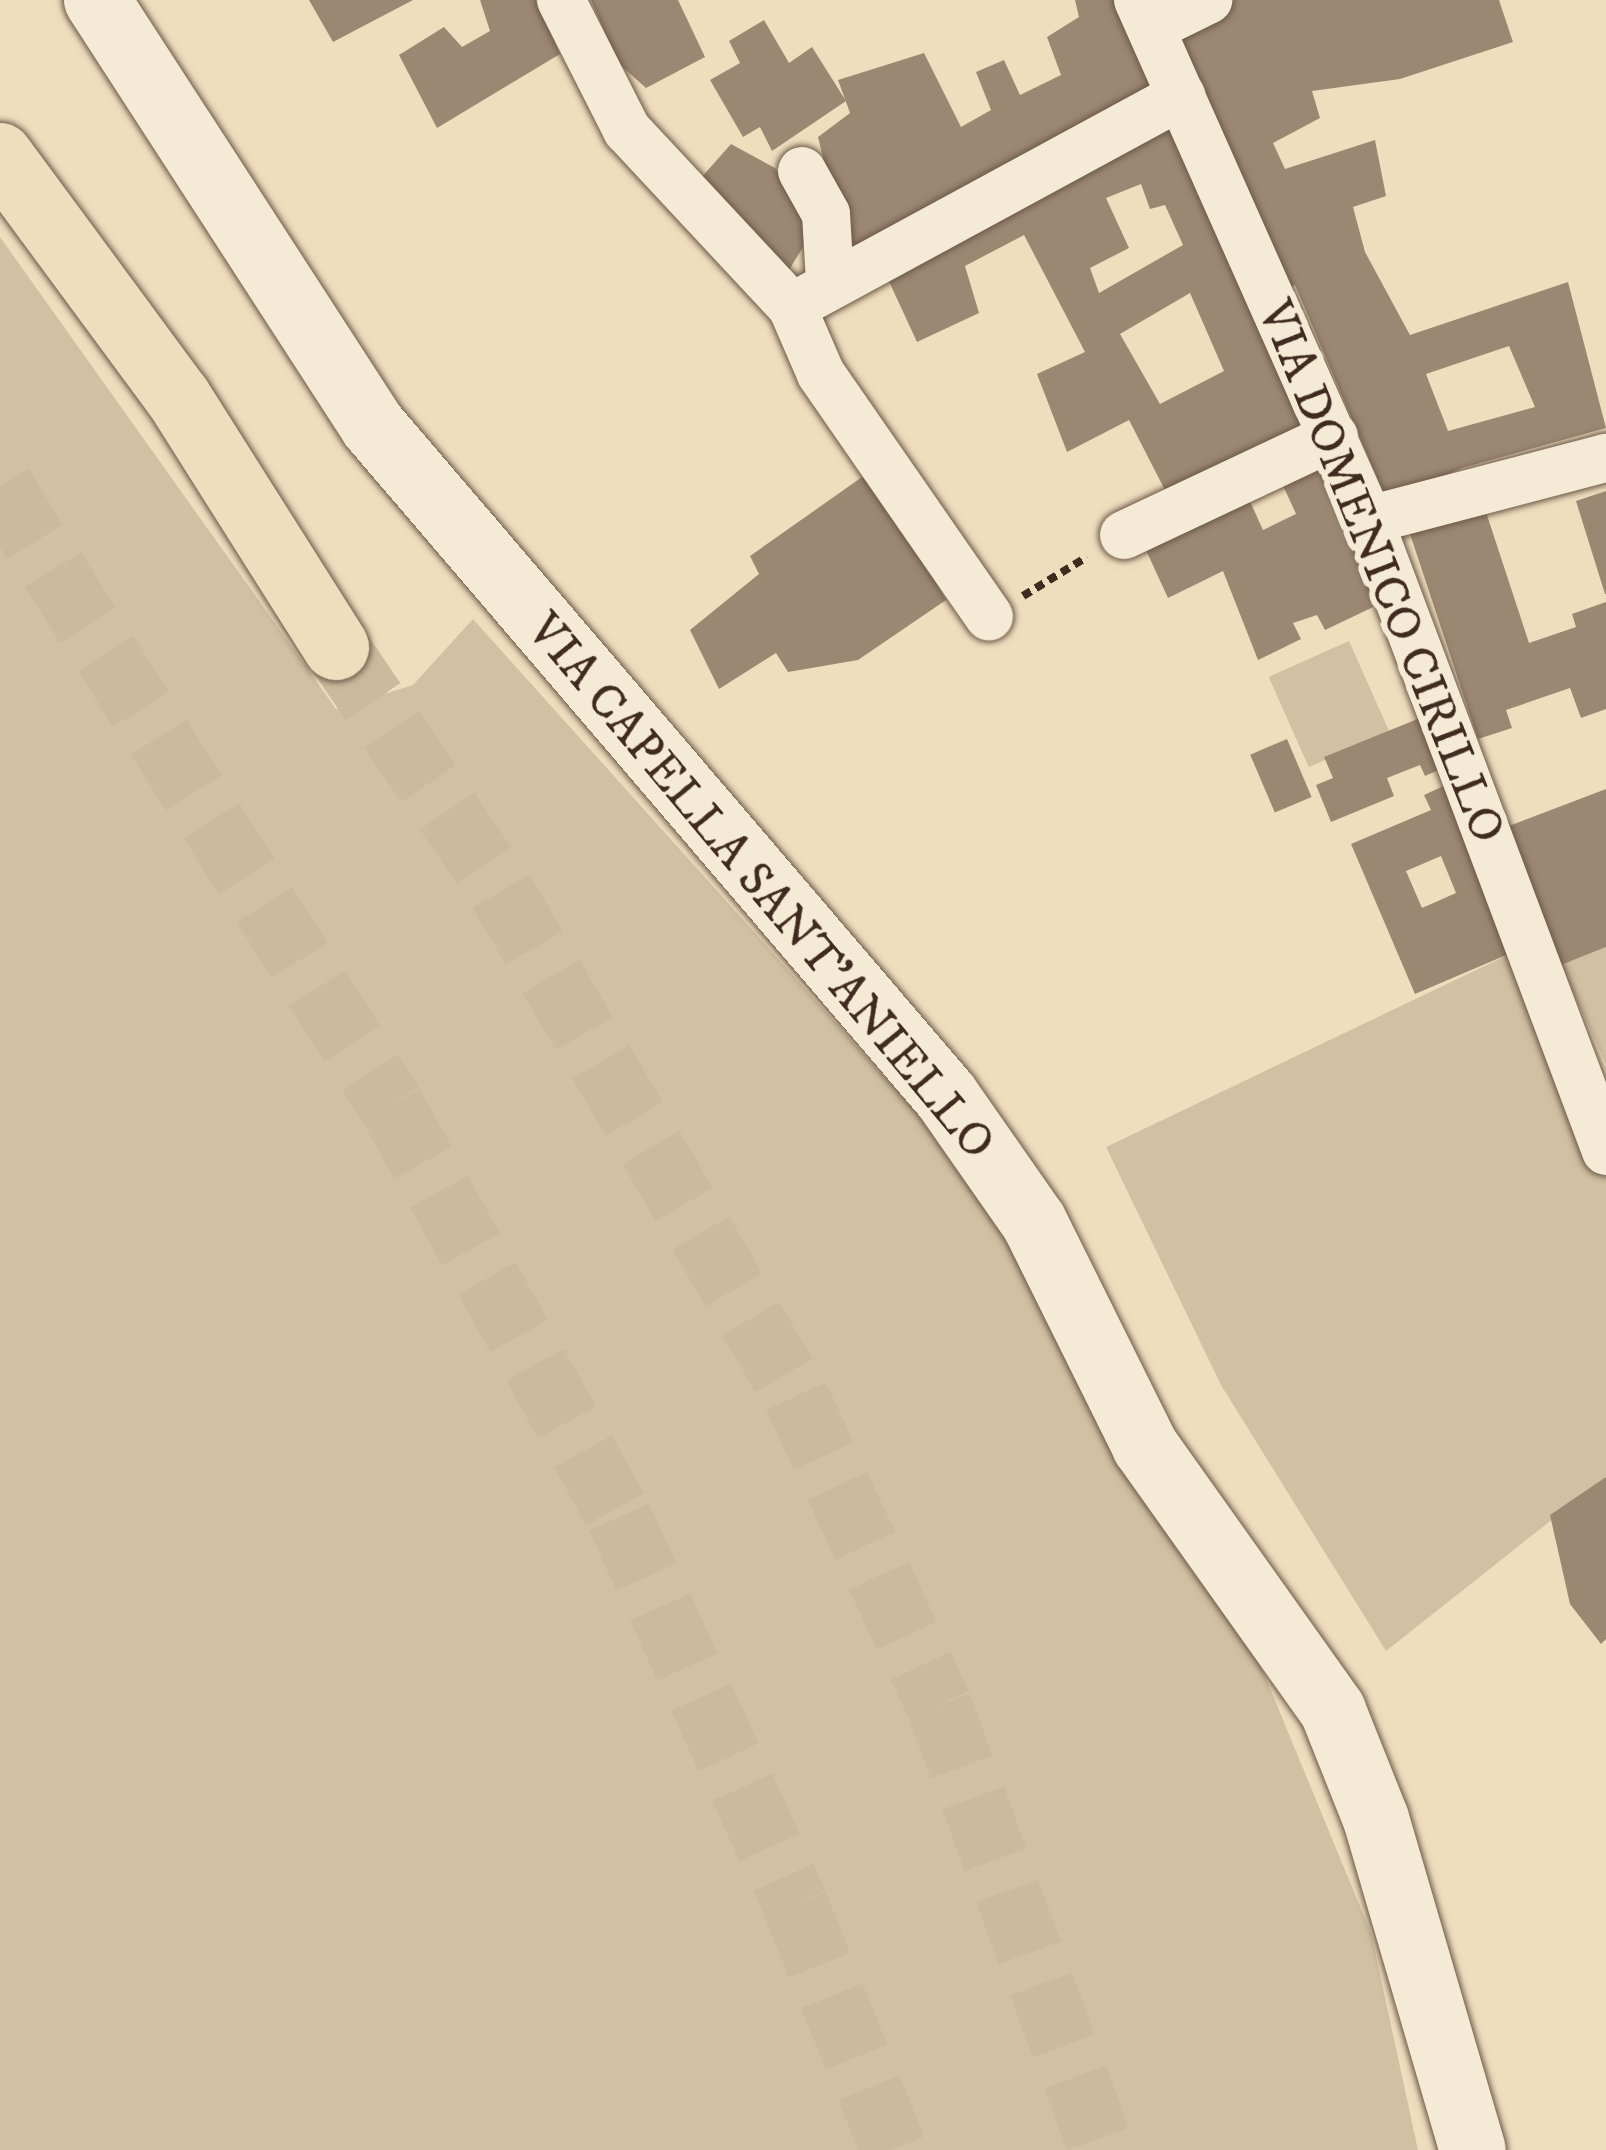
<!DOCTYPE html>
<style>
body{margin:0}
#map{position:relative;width:1606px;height:2150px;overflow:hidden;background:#efdebe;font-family:"IM FELL DW Pica",serif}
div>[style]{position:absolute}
.green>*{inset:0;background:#d1c0a3;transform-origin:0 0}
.building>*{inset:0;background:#9b8872;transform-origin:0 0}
.motorway-tunnel>*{height:66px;margin-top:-33px;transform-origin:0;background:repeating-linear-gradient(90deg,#ccba9e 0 66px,transparent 0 99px)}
.path>*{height:8px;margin-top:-4px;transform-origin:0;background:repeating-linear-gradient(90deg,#402b20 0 9px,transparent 0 15px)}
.roads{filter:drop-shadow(0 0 3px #6c5848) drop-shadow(0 0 3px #6c5848)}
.minor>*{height:48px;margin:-24px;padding:0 24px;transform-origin:24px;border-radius:24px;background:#f5ead5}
.secondary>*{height:66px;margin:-33px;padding:0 33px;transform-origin:33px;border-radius:33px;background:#f5ead5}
.motorway>*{height:66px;margin:-33px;padding:0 33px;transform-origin:33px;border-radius:33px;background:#efdebe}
span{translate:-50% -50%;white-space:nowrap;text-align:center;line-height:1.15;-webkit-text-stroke:12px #f5ead5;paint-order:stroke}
.street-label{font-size:48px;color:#402b20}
</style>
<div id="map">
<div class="green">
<div style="clip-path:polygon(0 237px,336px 709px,413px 685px,473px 619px,980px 1184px,1236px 1606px,1371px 1933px,1418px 2150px,0 2150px)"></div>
<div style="left:1349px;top:641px;width:99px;height:88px;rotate:66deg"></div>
<div style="clip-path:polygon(1606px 947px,1606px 1064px,1561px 965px)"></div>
<div style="clip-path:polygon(1518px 950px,1606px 1178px,1606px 1477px,1386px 1651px,1221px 1385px,1106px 1147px)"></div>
</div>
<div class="building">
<div style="clip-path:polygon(309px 0,413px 0,333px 42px)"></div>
<div style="clip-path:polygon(480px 0,536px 0,560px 54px,437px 128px,399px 55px,444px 27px,462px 47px,490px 31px)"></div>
<div style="clip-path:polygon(591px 0,678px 0,705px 57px,646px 88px,618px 63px)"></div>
<div style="clip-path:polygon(1075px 0,1119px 0,1160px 91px,847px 257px,818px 137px,850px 113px,838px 80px,924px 53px,961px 127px,991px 110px,976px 72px,1004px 60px,1020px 95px,1061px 75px,1047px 37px,1079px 17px)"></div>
<div style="clip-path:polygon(evenodd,1235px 0,1499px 0,1513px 42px,1400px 79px,1312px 91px,1320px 118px,1273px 143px,1285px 169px,1375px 140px,1386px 196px,1353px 207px,1365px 252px,1410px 335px,1568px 282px,1606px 428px,1462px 468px,1387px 501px,1295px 285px,1280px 292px,1177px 29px,1235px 0,1509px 346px,1535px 407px,1448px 431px,1426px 374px,1509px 346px)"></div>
<div style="clip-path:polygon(764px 20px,789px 63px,812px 47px,846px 101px,772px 151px,760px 127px,743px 137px,710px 80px,740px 63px,729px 41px)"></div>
<div style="clip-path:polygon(evenodd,1175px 110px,1312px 424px,1169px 498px,1129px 420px,1067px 452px,1037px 374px,1085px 352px,1024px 235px,965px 266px,979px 313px,917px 342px,880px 262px,1175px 110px,1141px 184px,1150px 209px,1165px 205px,1183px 245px,1099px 293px,1090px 268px,1129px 248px,1106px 198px,1141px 184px,1175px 110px,1190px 293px,1224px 371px,1160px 404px,1120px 334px,1190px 293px)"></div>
<div style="clip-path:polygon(731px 144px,775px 168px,816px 226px,789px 270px,692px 188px)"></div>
<div style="clip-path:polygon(evenodd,1327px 449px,1388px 600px,1325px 630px,1317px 615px,1293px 623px,1301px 639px,1258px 660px,1223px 571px,1168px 598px,1139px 535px,1327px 449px,1281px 481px,1296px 514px,1263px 530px,1248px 497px,1281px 481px)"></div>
<div style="clip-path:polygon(872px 470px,946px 600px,858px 660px,788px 672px,776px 653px,719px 689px,690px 630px,759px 574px,750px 556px)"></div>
<div style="clip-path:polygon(1606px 491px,1606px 594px,1605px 594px,1576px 501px)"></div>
<div style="clip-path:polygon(1484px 506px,1529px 643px,1576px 627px,1572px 614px,1606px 602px,1606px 709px,1581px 718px,1570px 688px,1506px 710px,1512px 728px,1478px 739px,1409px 531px)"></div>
<div style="clip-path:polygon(1420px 718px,1441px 769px,1425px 776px,1420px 765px,1387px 778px,1394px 796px,1331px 822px,1316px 785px,1333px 778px,1324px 757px)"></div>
<div style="left:1287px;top:739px;width:63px;height:40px;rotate:67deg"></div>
<div style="clip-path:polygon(evenodd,1448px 784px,1518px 950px,1415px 994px,1351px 844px,1431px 810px,1424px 795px,1448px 784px,1441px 856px,1456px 893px,1422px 908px,1406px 871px,1441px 856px)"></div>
<div style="clip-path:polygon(1606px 789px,1606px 947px,1561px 965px,1509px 826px)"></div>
<div style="clip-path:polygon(1606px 1477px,1606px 1639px,1601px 1644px,1570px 1604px,1550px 1515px)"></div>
</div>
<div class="motorway-tunnel">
<div style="left:0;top:486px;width:732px;rotate:57.72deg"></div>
<div style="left:391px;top:1105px;width:471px;rotate:61deg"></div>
<div style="left:619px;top:1517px;width:425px;rotate:65.5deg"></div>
<div style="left:795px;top:1904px;width:265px;rotate:68.1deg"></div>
<div style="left:336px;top:647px;width:295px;rotate:55.9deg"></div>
<div style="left:501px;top:891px;width:585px;rotate:59.71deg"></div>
<div style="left:796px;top:1396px;width:340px;rotate:65.2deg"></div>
<div style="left:939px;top:1705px;width:474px;rotate:69.9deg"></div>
</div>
<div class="path">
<div style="left:1023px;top:596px;width:75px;rotate:-31.4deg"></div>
</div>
<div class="roads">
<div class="minor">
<div style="left:561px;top:0;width:146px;rotate:63.1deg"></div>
<div style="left:627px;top:130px;width:242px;rotate:47deg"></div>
<div style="left:792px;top:307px;width:73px;rotate:66.6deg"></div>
<div style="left:821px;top:374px;width:295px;rotate:55.3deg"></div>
<div style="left:1138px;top:0;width:569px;rotate:66.05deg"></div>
<div style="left:1369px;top:520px;width:674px;rotate:69.41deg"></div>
<div style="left:1151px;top:28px;width:64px;rotate:-26.2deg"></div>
<div style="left:802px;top:171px;width:49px;rotate:60.8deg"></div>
<div style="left:826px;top:214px;width:67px;rotate:86.6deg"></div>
<div style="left:792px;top:307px;width:443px;rotate:-28.5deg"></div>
<div style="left:1369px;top:520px;width:245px;rotate:-14.7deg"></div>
<div style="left:1124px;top:535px;width:232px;rotate:-25.2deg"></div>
</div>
<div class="secondary">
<div style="left:97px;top:0;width:508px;rotate:57.06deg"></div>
<div style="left:373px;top:426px;width:882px;rotate:49.46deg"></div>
<div style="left:946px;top:1096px;width:154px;rotate:55.1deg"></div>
<div style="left:1034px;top:1222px;width:250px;rotate:63.6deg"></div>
<div style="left:1145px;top:1446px;width:325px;rotate:54.6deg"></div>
<div style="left:1333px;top:1711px;width:116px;rotate:68.3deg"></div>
<div style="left:1376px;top:1819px;width:345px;rotate:73.7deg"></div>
</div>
<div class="motorway">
<div style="left:0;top:156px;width:300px;rotate:53.6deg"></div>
<div style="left:178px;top:397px;width:296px;rotate:57.7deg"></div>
</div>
</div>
<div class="street-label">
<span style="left:1380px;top:572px;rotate:68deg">VIA DOMENICO CIRILLO</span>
<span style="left:760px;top:887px;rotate:50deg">VIA CAPELLA SANT'ANIELLO</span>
</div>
</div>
